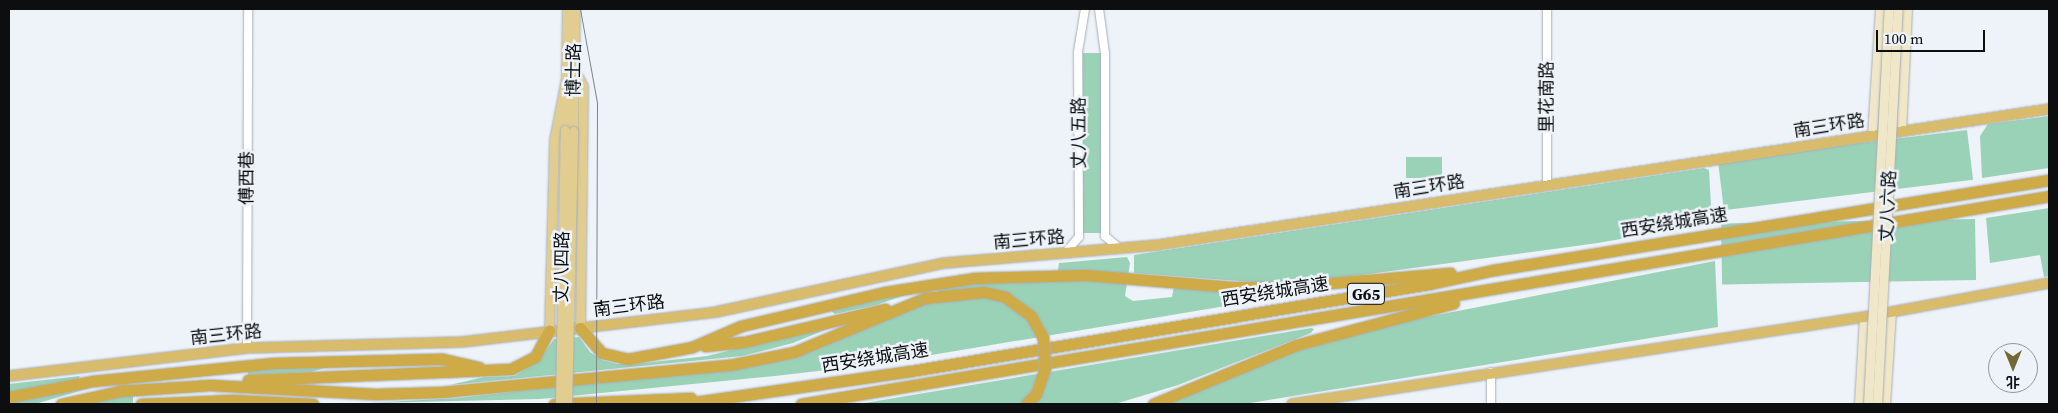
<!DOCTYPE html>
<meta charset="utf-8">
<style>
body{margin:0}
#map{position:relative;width:2058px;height:413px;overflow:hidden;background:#edf3f9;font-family:"Source Serif 4","Noto Sans SC",serif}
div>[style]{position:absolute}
.green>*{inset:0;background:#9ad2b7;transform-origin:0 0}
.roads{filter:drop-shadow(0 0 1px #a9afb5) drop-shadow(0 0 1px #a9afb5)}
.tertiary>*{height:8px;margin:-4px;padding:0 4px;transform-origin:4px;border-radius:4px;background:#fff}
.secondary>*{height:9px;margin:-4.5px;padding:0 4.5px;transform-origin:4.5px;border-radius:4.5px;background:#f0e6c8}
.primary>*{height:9px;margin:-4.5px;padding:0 4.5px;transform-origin:4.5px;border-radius:4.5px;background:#e2cd90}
.trunk>*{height:10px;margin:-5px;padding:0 5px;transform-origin:5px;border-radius:5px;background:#d8bc6b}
.motorway>*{height:11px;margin:-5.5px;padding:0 5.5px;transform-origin:5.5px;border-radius:5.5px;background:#ceab46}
.tram>*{height:1px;margin:-0.5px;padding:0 0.5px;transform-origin:0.5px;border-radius:0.5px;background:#7f8387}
.bridges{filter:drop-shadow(0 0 1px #a9afb5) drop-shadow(0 0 1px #a9afb5)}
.secondary-bridge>*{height:9px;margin:-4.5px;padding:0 4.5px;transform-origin:4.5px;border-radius:4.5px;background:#f0e6c8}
.primary-bridge>*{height:9px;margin:-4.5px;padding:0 4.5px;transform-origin:4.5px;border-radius:4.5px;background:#e2cd90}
.motorway-bridge>*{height:11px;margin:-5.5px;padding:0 5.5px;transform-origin:5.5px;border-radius:5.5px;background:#ceab46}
span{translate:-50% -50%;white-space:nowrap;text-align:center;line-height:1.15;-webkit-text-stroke:5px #edf3f9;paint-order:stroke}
.shield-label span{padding:1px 4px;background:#edf3f9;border:1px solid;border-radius:4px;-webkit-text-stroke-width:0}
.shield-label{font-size:16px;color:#0c0e10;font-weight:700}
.street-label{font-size:18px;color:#0c0e10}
.frame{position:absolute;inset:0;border:10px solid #0c0e10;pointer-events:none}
.north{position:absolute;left:1988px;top:343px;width:50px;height:50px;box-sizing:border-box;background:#edf3f9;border:1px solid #93979c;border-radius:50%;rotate:180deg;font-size:14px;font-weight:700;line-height:20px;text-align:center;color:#0c0e10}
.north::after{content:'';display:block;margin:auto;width:18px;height:22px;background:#766835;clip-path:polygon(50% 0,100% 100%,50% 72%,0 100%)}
.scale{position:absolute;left:1876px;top:30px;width:109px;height:22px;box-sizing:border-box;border:2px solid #0c0e10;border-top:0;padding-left:6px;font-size:15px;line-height:18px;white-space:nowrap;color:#0c0e10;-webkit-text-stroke:4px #edf3f9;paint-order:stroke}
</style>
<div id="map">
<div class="green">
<div style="left:1083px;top:53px;width:18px;height:180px"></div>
<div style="clip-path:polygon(2049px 116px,2049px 168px,1982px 178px,1980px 136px,1988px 124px)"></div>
<div style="left:1967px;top:130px;width:50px;height:251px;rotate:83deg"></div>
<div style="left:1406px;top:157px;width:36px;height:21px"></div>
<div style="clip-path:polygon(1704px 168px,1709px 170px,1712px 223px,1598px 243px,1332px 279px,1265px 283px,1134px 273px,1134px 255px)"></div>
<div style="clip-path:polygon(2049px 208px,2049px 276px,2044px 277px,2040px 255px,1990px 263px,1986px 218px)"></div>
<div style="left:1975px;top:219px;width:61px;height:254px;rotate:89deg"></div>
<div style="clip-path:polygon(1127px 257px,1130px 263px,1125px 296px,1133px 301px,1172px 297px,1174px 286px,1294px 291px,1297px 294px,878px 364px,775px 376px,540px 399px,369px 403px,458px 398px,762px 363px,939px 297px,937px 286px,1057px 278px,1059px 263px)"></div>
<div style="clip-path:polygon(1715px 261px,1718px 327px,1244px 404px,1161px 404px,1302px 347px,1401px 322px)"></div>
<div style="clip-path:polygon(923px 289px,876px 305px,835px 314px,831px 311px)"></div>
<div style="clip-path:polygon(842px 323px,793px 343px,742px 356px,450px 385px,484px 377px,514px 376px,539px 361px,554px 339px,579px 337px,590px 352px,602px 360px,617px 364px,635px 364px,707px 356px)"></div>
<div style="clip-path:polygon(1311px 328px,1314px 329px,1311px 333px,1178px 385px,1115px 404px,859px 404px)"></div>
<div style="clip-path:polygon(334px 365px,311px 372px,248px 375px,247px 368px)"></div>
<div style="clip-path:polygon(80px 376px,78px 379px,9px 393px,9px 384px)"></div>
<div style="clip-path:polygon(100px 385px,35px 404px,9px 404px,9px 401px)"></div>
<div style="clip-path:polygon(133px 395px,133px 404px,78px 404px)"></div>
</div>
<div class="roads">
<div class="tertiary">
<div style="left:1099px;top:9px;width:45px;rotate:82.4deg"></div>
<div style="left:1105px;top:54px;width:182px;rotate:90deg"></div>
<div style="left:1105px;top:236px;width:20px;rotate:41deg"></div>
<div style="left:1547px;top:185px;width:176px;rotate:-90deg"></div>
<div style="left:1065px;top:253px;width:21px;rotate:-49deg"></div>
<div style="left:1079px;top:237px;width:185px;rotate:-90.3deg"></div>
<div style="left:1078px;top:52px;width:44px;rotate:-80.8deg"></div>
<div style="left:247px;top:348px;width:339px;rotate:-89.8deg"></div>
<div style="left:1491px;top:404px;width:32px;rotate:-90deg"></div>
</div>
<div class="secondary">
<div style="left:1901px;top:131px;width:122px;rotate:-87.2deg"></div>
<div style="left:1872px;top:136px;width:127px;rotate:-86.4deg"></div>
<div style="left:1859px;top:404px;width:87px;rotate:-86.7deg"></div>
<div style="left:1885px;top:404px;width:92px;rotate:-86.3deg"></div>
</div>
<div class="primary">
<div style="left:575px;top:71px;width:17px;rotate:62deg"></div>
<div style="left:583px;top:86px;width:242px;rotate:90.7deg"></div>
<div style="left:566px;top:78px;width:69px;rotate:-89.2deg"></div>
<div style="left:565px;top:130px;width:39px;rotate:-89deg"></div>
<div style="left:573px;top:131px;width:122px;rotate:-89.1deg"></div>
<div style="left:549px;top:331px;width:191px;rotate:-88.5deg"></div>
<div style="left:554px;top:140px;width:68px;rotate:-79deg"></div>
</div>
<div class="trunk">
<div style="left:9px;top:376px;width:240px;rotate:-6.7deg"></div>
<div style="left:247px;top:348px;width:215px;rotate:-1.6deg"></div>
<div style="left:462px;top:342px;width:256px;rotate:-6.7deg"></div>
<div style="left:716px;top:312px;width:234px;rotate:-12.1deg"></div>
<div style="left:945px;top:263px;width:214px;rotate:-4.8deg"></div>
<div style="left:1158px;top:245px;width:901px;rotate:-8.68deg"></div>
<div style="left:1292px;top:404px;width:579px;rotate:-8.65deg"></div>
<div style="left:1864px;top:317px;width:188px;rotate:-10.4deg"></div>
</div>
<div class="motorway">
<div style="left:580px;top:328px;width:33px;rotate:49deg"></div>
<div style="left:602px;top:353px;width:27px;rotate:13deg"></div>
<div style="left:628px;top:359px;width:65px;rotate:-10.6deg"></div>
<div style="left:692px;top:347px;width:53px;rotate:-23.2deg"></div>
<div style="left:741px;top:326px;width:149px;rotate:-13.2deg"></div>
<div style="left:886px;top:292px;width:89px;rotate:-9deg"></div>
<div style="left:974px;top:278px;width:112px;rotate:-1.5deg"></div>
<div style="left:1086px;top:275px;width:147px;rotate:4.7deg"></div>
<div style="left:1233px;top:287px;width:48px"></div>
<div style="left:1281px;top:287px;width:170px;rotate:-4.7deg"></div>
<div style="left:705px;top:346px;width:39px;rotate:-6deg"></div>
<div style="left:744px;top:342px;width:145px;rotate:-13.2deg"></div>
<div style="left:248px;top:380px;width:263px;rotate:-2.4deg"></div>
<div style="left:511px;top:369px;width:27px;rotate:-27deg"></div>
<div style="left:535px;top:357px;width:30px;rotate:-62deg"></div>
<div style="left:119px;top:391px;width:91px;rotate:-3.8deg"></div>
<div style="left:210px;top:385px;width:166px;rotate:3.1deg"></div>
<div style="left:376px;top:394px;width:66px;rotate:-1.7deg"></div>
<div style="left:442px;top:392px;width:289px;rotate:-5.4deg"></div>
<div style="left:730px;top:365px;width:65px;rotate:-11.5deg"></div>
<div style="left:794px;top:352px;width:142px;rotate:-22.4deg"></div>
<div style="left:9px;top:397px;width:86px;rotate:-10.8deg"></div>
<div style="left:93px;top:381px;width:182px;rotate:-5.7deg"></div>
<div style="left:274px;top:363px;width:169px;rotate:-1.4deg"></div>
<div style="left:443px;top:359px;width:37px;rotate:13deg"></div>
<div style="left:61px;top:404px;width:66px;rotate:-12.3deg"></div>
<div style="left:141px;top:404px;width:91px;rotate:-2.5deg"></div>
<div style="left:232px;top:400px;width:81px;rotate:2.8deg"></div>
<div style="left:554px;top:404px;width:137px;rotate:-2.5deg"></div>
<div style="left:682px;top:404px;width:231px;rotate:-8.2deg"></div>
<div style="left:911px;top:371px;width:525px;rotate:-9.53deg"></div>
<div style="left:1429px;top:284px;width:66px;rotate:-12.2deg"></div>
<div style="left:1494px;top:270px;width:562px;rotate:-9.21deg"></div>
<div style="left:801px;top:404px;width:1265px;rotate:-9.46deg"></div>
<div style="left:1153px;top:404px;width:155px;rotate:-22.4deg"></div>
<div style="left:1296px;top:345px;width:163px;rotate:-14.9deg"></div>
</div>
</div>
<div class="tram">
<div style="left:580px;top:9px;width:96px;rotate:79.7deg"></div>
<div style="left:597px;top:103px;width:301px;rotate:90.2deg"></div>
</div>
<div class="bridges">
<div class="secondary-bridge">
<div style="left:1868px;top:404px;width:396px;rotate:-87deg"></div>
<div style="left:1877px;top:404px;width:396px;rotate:-87deg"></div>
</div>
<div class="primary-bridge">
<div style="left:560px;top:404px;width:274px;rotate:-89deg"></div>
<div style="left:567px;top:404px;width:273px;rotate:-88.7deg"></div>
</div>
<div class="motorway-bridge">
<div style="left:925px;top:298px;width:59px;rotate:-5.8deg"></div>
<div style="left:984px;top:292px;width:22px;rotate:13deg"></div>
<div style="left:1005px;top:297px;width:32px;rotate:36deg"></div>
<div style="left:1031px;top:316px;width:25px;rotate:61deg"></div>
<div style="left:1043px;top:338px;width:30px;rotate:86deg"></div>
<div style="left:1045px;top:368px;width:28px;rotate:109deg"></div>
<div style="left:1036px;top:394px;width:14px;rotate:135deg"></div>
</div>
</div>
<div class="shield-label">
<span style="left:1366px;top:294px">G65</span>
</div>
<div class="street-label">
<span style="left:574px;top:70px;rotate:-89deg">博士路</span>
<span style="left:1547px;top:97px;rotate:-90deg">里花南路</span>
<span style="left:1829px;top:126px;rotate:-9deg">南三环路</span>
<span style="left:1079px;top:133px;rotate:-90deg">丈八五路</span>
<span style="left:247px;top:178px;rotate:-90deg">傅西巷</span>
<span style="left:1429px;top:187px;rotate:-9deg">南三环路</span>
<span style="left:1888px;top:206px;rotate:-87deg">丈八六路</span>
<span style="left:1674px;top:223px;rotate:-9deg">西安绕城高速</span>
<span style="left:1029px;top:240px;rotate:-5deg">南三环路</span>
<span style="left:562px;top:267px;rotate:-89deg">丈八四路</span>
<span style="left:1275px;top:292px;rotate:-9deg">西安绕城高速</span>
<span style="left:629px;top:306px;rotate:-7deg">南三环路</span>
<span style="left:226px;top:335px;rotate:-6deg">南三环路</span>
<span style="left:875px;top:358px;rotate:-9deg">西安绕城高速</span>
</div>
<div class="frame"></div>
<div class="north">北</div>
<div class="scale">100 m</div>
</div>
